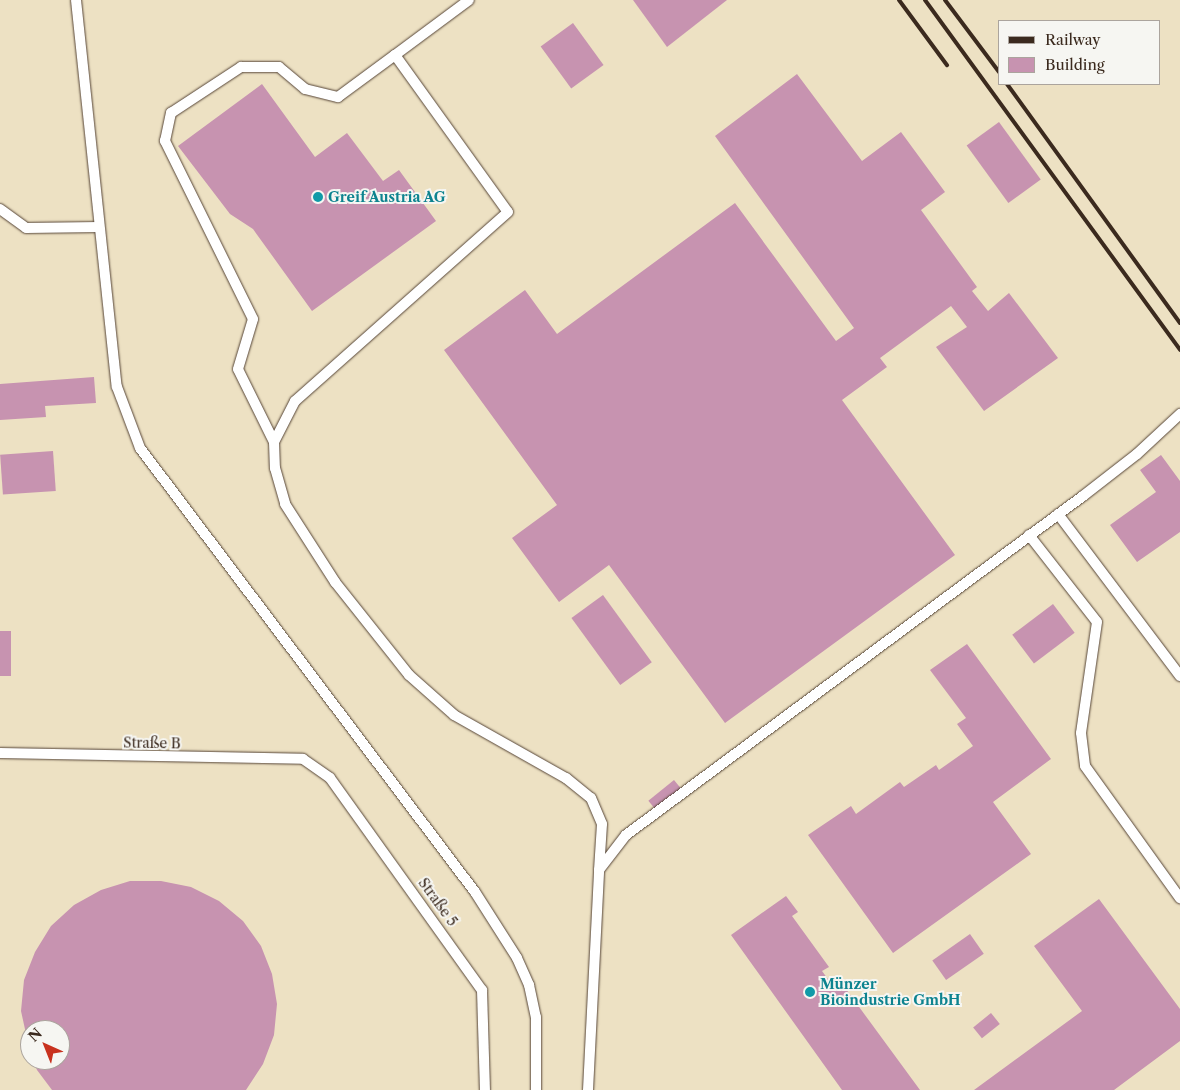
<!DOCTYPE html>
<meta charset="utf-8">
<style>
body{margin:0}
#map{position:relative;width:1180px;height:1090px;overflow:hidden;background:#ede1c3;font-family:"Libre Caslon Text",serif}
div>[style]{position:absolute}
.building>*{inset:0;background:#c793b0;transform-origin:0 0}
.roads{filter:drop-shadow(0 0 1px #564537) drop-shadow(0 0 1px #564537)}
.service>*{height:10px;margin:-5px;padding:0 5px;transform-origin:5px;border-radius:5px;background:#fff}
.rail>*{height:4px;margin:-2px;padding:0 2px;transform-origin:2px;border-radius:2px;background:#3b2a1e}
.dots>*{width:14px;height:14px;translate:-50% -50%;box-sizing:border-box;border:2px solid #f6f6f2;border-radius:50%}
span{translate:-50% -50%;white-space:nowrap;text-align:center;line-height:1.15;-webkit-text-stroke:4px #f6f6f2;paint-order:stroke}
.culture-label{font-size:14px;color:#0d838f;font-weight:700}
.left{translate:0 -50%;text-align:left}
.street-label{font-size:14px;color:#3b2a1e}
.legend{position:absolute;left:998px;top:20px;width:162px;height:65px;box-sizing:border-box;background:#f6f6f2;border:1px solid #aba49d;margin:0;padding:6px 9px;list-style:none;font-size:15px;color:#3b2a1e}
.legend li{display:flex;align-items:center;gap:10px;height:25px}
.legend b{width:25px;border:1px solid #aba49d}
.north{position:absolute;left:20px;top:1020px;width:50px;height:50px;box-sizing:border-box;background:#f6f6f2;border:1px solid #aba49d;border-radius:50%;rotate:316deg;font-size:14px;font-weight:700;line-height:20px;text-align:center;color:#3b2a1e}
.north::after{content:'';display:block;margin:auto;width:18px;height:22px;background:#c8321e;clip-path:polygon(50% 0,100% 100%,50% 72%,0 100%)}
</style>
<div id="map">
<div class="building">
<div style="clip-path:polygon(633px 0,727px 0,667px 47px)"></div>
<div style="left:573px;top:23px;width:52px;height:40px;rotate:54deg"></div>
<div style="clip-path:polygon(797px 74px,862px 161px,901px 132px,945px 192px,921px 210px,977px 287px,972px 291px,988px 311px,1009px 293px,1058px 358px,984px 411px,936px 347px,967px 327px,951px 306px,880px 358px,887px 367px,842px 400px,955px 555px,725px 723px,609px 565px,559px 602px,512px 538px,557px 505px,444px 350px,525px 290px,557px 334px,735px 203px,836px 341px,854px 328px,715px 136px)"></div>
<div style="clip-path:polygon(262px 84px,315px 157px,347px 133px,383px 181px,399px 170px,436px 221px,312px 311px,253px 229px,230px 214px,178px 146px)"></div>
<div style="left:999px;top:122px;width:71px;height:40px;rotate:54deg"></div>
<div style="clip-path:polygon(94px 377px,96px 403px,45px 406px,46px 417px,0 420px,0 384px)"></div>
<div style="left:53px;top:451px;width:40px;height:53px;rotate:86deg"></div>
<div style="clip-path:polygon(1161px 455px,1180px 481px,1180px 532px,1137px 562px,1110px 525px,1156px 492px,1140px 470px)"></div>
<div style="left:603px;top:595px;width:83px;height:39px;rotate:54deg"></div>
<div style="left:1053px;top:604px;width:36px;height:51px;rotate:53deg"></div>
<div style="left:0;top:631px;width:11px;height:45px"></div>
<div style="clip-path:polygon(967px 644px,1051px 759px,993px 802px,1031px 854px,893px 953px,808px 835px,851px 806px,856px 814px,900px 782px,904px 787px,936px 765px,939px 770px,973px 746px,957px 724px,966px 718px,930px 670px)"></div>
<div style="left:674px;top:780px;width:13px;height:33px;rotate:51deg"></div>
<div style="clip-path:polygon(130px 881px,161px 881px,191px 887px,219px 901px,243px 921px,261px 946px,272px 974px,277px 1004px,274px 1035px,263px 1064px,246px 1090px,52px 1090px,37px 1070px,33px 1060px,60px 1060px,60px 1030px,30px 1030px,30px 1052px,21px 1011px,24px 980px,35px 952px,51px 926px,74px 905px,101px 890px)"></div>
<div style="clip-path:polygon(786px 896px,798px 912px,792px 916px,829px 967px,822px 971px,836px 990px,843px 985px,920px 1090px,842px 1090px,731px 935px)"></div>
<div style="clip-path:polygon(1099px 899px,1180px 1009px,1180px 1041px,1114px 1090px,974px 1090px,1082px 1011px,1034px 946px)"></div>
<div style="left:970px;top:934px;width:24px;height:46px;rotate:55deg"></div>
<div style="left:991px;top:1013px;width:14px;height:23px;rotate:51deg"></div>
</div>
<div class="roads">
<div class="service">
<div style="left:76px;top:0;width:389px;rotate:84deg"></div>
<div style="left:117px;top:387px;width:65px;rotate:69.3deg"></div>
<div style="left:140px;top:448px;width:556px;rotate:52.97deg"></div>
<div style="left:475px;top:892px;width:78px;rotate:57.5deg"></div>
<div style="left:517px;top:958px;width:30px;rotate:66deg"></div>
<div style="left:529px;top:985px;width:33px;rotate:78deg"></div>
<div style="left:536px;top:1017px;width:73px;rotate:90deg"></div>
<div style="left:395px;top:55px;width:92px;rotate:-36.6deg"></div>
<div style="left:0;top:209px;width:32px;rotate:36deg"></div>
<div style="left:26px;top:228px;width:73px;rotate:-0.8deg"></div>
<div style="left:274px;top:442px;width:81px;rotate:-116.3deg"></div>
<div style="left:238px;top:369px;width:52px;rotate:-73.3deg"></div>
<div style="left:253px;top:319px;width:199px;rotate:-116.3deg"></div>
<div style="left:165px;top:141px;width:29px;rotate:-78deg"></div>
<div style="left:171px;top:113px;width:84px;rotate:-33.3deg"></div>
<div style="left:241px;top:67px;width:38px"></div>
<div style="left:279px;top:67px;width:34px;rotate:40deg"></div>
<div style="left:305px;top:89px;width:34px;rotate:14deg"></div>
<div style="left:338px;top:97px;width:71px;rotate:-36.4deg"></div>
<div style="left:395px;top:55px;width:193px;rotate:54.3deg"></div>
<div style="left:508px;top:212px;width:285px;rotate:138.4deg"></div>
<div style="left:295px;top:401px;width:46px;rotate:117.1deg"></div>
<div style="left:274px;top:442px;width:26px;rotate:88deg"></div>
<div style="left:275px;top:468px;width:37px;rotate:74deg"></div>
<div style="left:285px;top:504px;width:93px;rotate:57.3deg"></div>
<div style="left:335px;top:582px;width:119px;rotate:51.5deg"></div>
<div style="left:409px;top:675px;width:60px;rotate:41.6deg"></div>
<div style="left:454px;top:715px;width:129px;rotate:29.4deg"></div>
<div style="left:566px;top:778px;width:32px;rotate:39deg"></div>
<div style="left:591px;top:798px;width:28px;rotate:67deg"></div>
<div style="left:602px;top:824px;width:46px;rotate:93.7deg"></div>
<div style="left:1058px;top:514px;width:203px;rotate:53deg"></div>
<div style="left:1029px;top:535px;width:110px;rotate:52deg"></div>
<div style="left:1097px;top:622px;width:112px;rotate:98.2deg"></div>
<div style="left:1081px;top:733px;width:33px;rotate:83deg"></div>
<div style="left:1085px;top:766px;width:163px;rotate:54.3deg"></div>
<div style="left:0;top:753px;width:303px;rotate:1.1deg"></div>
<div style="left:303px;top:759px;width:33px;rotate:35deg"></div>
<div style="left:330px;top:778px;width:261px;rotate:54.4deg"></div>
<div style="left:482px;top:990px;width:100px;rotate:88.3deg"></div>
<div style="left:588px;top:1090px;width:220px;rotate:-87.1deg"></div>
<div style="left:599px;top:870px;width:44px;rotate:-52.4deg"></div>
<div style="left:626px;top:835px;width:569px;rotate:-36.57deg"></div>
<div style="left:1083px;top:496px;width:68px;rotate:-37.9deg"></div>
<div style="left:1137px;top:454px;width:59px;rotate:-42.9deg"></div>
</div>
</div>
<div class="rail">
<div style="left:899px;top:0;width:81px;rotate:53.6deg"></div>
<div style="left:925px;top:0;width:433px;rotate:53.9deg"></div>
<div style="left:945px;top:0;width:90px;rotate:53.1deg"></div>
<div style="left:1007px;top:84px;width:295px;rotate:54.1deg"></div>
</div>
<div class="dots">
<div style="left:318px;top:197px;background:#0f9aa8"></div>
<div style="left:810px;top:992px;background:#0f9aa8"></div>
</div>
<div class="culture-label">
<span class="left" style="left:328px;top:197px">Greif Austria AG</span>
<span class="left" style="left:820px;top:992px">Münzer<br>Bioindustrie GmbH</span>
</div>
<div class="street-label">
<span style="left:152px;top:743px;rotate:1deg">Straße B</span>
<span style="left:438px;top:902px;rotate:54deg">Straße 5</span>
</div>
<ul class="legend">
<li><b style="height:6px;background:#3b2a1e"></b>Railway</li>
<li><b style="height:14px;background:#c793b0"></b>Building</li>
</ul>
<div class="north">N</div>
</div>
